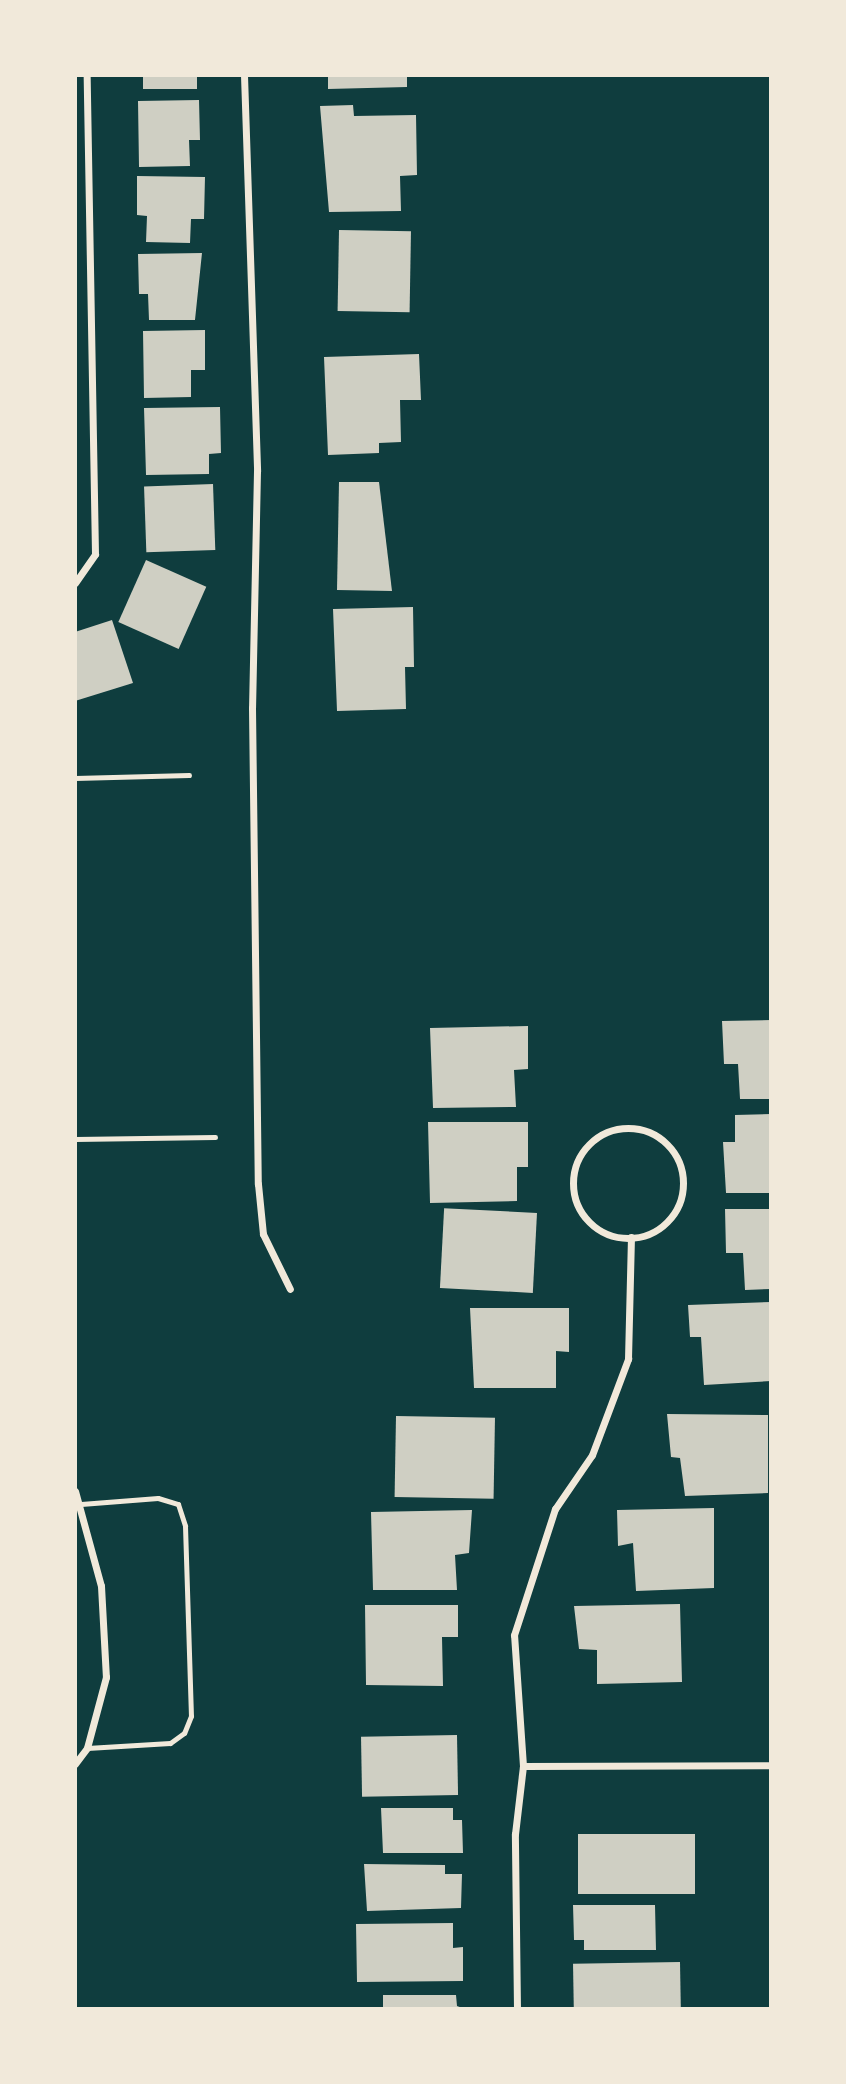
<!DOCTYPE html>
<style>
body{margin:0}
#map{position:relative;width:846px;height:2084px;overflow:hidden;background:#0f3d3e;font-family:Jost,sans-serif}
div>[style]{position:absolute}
.building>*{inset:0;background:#cfcfc3;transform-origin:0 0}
.service>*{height:5px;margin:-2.5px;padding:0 2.5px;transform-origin:2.5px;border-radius:2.5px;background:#f1e9da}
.minor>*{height:7px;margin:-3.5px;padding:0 3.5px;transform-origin:3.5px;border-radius:3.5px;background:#f1e9da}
.minor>.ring{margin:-3.5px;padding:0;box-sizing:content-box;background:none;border:7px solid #f1e9da;border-radius:50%}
span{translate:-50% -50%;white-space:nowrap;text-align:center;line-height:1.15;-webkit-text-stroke:6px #f1e9da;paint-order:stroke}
.frame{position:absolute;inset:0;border:77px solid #f1e9da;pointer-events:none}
</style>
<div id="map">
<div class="building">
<div style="left:143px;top:75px;width:54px;height:14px"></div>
<div style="clip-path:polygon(328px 75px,407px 75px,407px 87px,328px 89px)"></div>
<div style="clip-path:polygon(199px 100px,200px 140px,189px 140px,190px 166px,139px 167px,138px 101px)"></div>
<div style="clip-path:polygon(353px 105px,354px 116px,416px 115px,417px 175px,400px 176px,401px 211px,329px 212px,320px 106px)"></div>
<div style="clip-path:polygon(137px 176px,205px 177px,204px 219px,191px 219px,190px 243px,146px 242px,147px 216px,137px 215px)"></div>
<div style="left:339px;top:230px;width:72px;height:81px;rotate:1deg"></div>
<div style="clip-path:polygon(202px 253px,195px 320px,149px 320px,148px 294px,139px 294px,138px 254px)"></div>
<div style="clip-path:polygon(205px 330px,205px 370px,191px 370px,191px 397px,144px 398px,143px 331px)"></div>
<div style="clip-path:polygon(419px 354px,421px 400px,400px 400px,401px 442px,379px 443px,379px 453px,328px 455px,324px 357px)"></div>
<div style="clip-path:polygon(220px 407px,221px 453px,209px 454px,209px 474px,146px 475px,144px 408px)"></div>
<div style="clip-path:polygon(339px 482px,379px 482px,392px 591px,337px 590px)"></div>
<div style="left:213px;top:484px;width:66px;height:69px;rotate:88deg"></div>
<div style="left:146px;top:560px;width:66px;height:68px;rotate:24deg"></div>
<div style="clip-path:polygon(413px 607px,414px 667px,405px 667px,406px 709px,337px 711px,333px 609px)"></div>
<div style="clip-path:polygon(112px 620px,133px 683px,75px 701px,75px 632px)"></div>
<div style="clip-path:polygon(771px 1020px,771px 1099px,740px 1099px,738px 1064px,724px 1064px,722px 1021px)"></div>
<div style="clip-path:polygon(528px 1026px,528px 1069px,514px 1070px,516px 1107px,433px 1108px,430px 1028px)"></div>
<div style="clip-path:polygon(771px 1114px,771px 1193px,726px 1193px,723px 1142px,735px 1142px,735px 1115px)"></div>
<div style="clip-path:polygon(428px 1122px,528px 1122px,528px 1167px,517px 1167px,517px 1201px,430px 1203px)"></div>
<div style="clip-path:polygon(725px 1209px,771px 1209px,771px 1289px,745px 1290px,743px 1253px,726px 1253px)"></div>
<div style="left:537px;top:1213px;width:80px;height:93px;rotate:93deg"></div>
<div style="clip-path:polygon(771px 1302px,771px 1381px,704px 1385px,701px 1337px,690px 1337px,688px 1305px)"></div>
<div style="clip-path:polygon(470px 1308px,569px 1308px,569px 1352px,556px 1351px,556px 1388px,474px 1388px)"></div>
<div style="clip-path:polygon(667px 1414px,768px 1415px,768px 1493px,685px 1496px,680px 1458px,671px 1457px)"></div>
<div style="left:396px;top:1416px;width:99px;height:81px;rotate:1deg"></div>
<div style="clip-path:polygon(714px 1508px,714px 1588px,636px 1591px,633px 1543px,618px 1546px,617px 1510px)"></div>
<div style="clip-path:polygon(472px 1510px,469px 1553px,455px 1555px,457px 1590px,373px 1590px,371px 1512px)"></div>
<div style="clip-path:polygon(680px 1604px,682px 1682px,597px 1684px,597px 1650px,579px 1649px,574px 1606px)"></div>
<div style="clip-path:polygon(365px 1605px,458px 1605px,458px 1637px,442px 1637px,443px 1686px,366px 1685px)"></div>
<div style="left:457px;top:1735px;width:60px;height:96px;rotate:89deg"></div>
<div style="clip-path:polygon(381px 1808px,453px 1808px,453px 1820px,462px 1820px,463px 1853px,383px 1853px)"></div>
<div style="left:578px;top:1834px;width:117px;height:60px"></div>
<div style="clip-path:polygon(364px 1864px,445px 1865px,445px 1874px,462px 1874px,461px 1908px,367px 1911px)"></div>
<div style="clip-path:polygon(573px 1905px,655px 1905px,656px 1950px,584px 1950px,584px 1940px,574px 1940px)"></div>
<div style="clip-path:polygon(453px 1923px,453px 1948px,463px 1947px,463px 1981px,357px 1982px,356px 1924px)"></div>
<div style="left:680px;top:1962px;width:47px;height:107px;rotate:89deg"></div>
<div style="clip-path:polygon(383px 1995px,456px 1995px,457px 2006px,465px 2009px,383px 2009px)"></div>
</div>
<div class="service">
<div style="left:75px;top:778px;width:114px;rotate:-1.5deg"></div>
<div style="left:75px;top:1139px;width:140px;rotate:-0.8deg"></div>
<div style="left:81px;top:1504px;width:77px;rotate:-4.5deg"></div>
<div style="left:158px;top:1498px;width:21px;rotate:17deg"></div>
<div style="left:178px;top:1504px;width:23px;rotate:72deg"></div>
<div style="left:185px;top:1526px;width:190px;rotate:88.2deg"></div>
<div style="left:191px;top:1716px;width:18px;rotate:112deg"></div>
<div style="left:184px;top:1733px;width:17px;rotate:144deg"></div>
<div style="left:170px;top:1743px;width:83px;rotate:176.6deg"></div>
</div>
<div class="minor">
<div style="left:244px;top:75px;width:396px;rotate:88.1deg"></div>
<div style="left:257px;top:471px;width:237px;rotate:91.2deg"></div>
<div style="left:252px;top:708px;width:476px;rotate:89.3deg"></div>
<div style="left:258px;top:1184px;width:50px;rotate:84.3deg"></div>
<div style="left:263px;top:1234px;width:61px;rotate:63.9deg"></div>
<div style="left:75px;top:583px;width:35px;rotate:-55deg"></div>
<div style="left:95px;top:554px;width:479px;rotate:-91deg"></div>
<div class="ring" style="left:573px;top:1128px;width:103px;height:103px"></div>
<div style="left:75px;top:1491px;width:98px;rotate:74.7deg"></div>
<div style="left:101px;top:1586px;width:91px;rotate:86.9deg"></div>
<div style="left:106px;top:1677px;width:73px;rotate:105deg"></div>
<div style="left:87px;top:1748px;width:20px;rotate:127deg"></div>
<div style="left:523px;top:1766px;width:248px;rotate:-0.2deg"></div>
<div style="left:517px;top:2009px;width:175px;rotate:-90.7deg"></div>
<div style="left:515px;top:1834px;width:68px;rotate:-83.3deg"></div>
<div style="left:523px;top:1766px;width:131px;rotate:-93.9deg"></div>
<div style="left:514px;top:1635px;width:133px;rotate:-72deg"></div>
<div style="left:555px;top:1509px;width:65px;rotate:-55.6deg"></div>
<div style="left:592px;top:1455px;width:103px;rotate:-69.4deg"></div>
<div style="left:628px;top:1359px;width:122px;rotate:-88.6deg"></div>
</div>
<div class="frame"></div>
</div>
